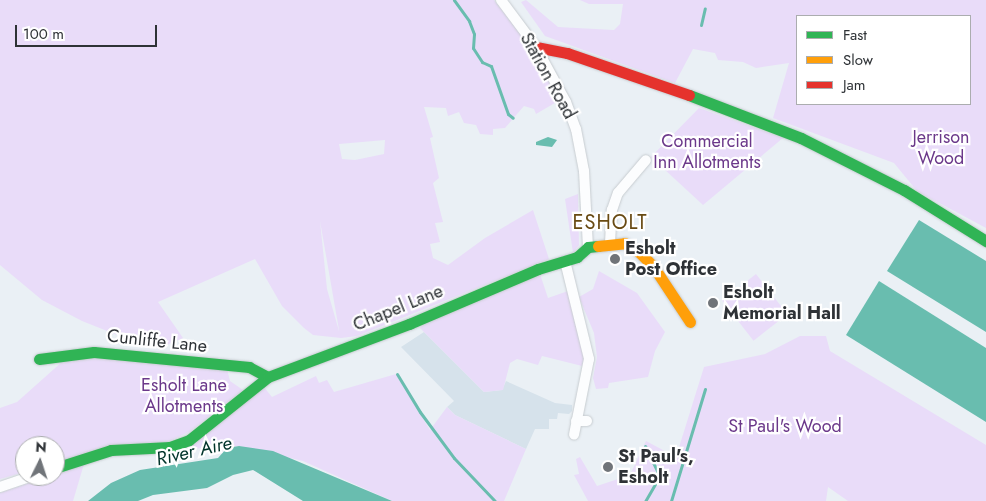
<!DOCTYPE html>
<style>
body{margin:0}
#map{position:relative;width:986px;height:501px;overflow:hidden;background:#eaf0f5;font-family:Jost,sans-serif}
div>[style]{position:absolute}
.built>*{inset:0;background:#d6e2eb}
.green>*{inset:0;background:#e9dcf9;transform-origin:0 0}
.water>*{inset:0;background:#69bdaf}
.stream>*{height:3px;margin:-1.5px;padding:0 1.5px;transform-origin:1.5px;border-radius:1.5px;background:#69bdaf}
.roads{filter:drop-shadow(0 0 1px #c7ccd0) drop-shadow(0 0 1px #c7ccd0)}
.street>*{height:10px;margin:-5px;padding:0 5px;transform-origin:5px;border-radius:5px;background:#fcfdfe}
.fast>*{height:11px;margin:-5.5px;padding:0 5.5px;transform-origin:5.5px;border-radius:5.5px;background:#30b455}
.slow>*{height:11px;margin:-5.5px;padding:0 5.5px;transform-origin:5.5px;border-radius:5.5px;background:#ff9f0a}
.jam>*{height:11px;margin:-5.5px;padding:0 5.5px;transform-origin:5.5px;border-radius:5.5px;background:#e5322d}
.dots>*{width:14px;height:14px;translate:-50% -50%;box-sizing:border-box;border:2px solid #fff;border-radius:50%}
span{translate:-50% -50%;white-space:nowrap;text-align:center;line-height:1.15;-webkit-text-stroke:4.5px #fff;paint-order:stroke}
.street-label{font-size:18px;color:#2e3236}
.park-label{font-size:18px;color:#6b388a}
.poi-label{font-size:18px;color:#2e3236;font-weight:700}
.left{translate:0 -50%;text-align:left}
.water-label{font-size:19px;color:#00332a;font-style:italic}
.quarter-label{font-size:20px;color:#684a13;letter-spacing:1px}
.legend{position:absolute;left:796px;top:15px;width:175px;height:90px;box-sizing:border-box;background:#fff;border:1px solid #abadaf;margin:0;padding:6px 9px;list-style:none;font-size:15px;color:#2e3236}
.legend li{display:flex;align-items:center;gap:10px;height:25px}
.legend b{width:25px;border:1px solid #abadaf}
.north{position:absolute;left:15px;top:436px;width:50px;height:50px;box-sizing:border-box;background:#fff;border:1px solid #abadaf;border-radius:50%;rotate:4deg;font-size:14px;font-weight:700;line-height:20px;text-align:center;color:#2e3236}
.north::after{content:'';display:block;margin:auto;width:18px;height:22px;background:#707479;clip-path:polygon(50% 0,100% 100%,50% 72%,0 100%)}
.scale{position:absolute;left:15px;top:25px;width:142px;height:22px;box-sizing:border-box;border:2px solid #2e3236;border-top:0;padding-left:6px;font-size:15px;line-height:18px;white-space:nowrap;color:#2e3236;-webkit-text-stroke:4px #fff;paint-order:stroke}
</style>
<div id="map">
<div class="built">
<div style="clip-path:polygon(424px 332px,484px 392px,502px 390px,506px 381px,555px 403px,572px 405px,572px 411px,569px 414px,558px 413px,557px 419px,549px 419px,549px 429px,535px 429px,526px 449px,455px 415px,447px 407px,454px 401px,401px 347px)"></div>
</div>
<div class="green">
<div style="clip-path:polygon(evenodd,0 0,494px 0,536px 55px,560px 100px,536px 114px,534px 109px,524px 106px,505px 128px,493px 129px,493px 135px,480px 134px,476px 125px,464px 123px,459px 112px,448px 116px,446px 108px,424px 107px,433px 137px,430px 138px,439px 178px,433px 183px,443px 222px,435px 223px,440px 242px,430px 244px,433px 258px,448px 265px,485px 238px,533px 210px,549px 259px,357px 336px,341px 338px,313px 335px,304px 328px,282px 306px,255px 259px,158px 302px,183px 338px,162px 347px,150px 348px,82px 321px,42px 300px,0 265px,0 0,385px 140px,384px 154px,355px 160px,342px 159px,339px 144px,385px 140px,0 0,320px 221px,339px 330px,339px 331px,327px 289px,320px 221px)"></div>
<div style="clip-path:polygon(evenodd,526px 0,558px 27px,614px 30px,620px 24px,623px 4px,589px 4px,580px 0,986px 0,986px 228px,917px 191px,894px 163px,773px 118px,789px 63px,756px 68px,743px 62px,718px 60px,715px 53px,693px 49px,675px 83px,545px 36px,521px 2px,526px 0,797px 16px,970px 16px,970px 104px,797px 104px,797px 16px)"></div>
<div style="clip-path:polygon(699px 108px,783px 138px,703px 205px,651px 157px)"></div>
<div style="clip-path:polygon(578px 194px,579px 245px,573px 253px,565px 199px)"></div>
<div style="clip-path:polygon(599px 271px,637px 293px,665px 332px,655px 351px,648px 377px,609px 383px,608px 388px,596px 389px,593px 378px,597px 357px,594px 333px,579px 297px,593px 289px)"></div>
<div style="clip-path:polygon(540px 274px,548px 298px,568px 291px,584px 357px,582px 366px,542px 356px,538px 365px,517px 359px,510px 363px,503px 390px,484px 392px,420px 328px,427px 322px)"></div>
<div style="left:756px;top:274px;width:51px;height:43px;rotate:52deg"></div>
<div style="clip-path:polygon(800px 336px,826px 336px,830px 351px,986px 445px,986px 501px,848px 501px,828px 487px,826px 501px,588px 501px,574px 475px,579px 474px,576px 459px,580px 457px,597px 486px,630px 475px,646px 441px,676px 457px,704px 367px,765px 354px)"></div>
<div style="clip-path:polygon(84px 357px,227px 369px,230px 381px,243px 390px,189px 432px,165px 443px,55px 463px,55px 446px,25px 446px,25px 472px,0 479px,0 408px,17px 402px,63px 361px)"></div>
<div style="clip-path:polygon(396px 374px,430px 430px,447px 407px,455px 415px,526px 449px,504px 501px,392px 501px,303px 461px,239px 446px,227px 448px,228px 440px,193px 450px,190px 445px,263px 386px,272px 397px,316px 376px,319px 383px,327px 380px,334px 392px)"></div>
<div style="clip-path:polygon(84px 464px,73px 501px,0 501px,0 493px)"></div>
</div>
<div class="water">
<div style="clip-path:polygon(548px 137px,557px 140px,552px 147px,536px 145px,536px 142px)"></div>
<div style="clip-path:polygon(919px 220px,986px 261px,986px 332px,887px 271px)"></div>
<div style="clip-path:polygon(879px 281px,986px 348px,986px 422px,846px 335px)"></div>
<div style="clip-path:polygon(239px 446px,273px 451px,392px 501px,303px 501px,253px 470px,233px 475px,207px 488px,153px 495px,138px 501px,88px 501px,111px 483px,140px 470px,218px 458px,227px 448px)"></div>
</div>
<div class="stream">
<div style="left:454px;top:0;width:26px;rotate:54deg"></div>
<div style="left:469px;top:21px;width:14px;rotate:69deg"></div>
<div style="left:474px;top:34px;width:14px;rotate:94deg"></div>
<div style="left:473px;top:48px;width:17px;rotate:57deg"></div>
<div style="left:482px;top:62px;width:10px;rotate:24deg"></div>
<div style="left:491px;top:66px;width:51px;rotate:70.5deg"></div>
<div style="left:508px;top:114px;width:6px;rotate:39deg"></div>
<div style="left:701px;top:25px;width:17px;rotate:-77deg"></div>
<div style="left:397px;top:374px;width:44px;rotate:58.8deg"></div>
<div style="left:420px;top:412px;width:57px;rotate:53.5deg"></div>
<div style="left:454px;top:458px;width:59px;rotate:46.4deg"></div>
<div style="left:645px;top:446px;width:28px;rotate:64deg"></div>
<div style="left:657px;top:471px;width:5px;rotate:11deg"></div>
<div style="left:662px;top:472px;width:34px;rotate:120deg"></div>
<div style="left:671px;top:501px;width:117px;rotate:-73.1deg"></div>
</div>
<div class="roads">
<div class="street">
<div style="left:501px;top:0;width:59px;rotate:53.3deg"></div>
<div style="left:536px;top:47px;width:63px;rotate:61.4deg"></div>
<div style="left:566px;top:102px;width:29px;rotate:70deg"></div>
<div style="left:576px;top:129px;width:43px;rotate:79.2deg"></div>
<div style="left:584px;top:171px;width:76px;rotate:87deg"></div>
<div style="left:610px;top:243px;width:33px;rotate:-87deg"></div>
<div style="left:612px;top:210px;width:18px;rotate:-71deg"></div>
<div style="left:618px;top:193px;width:43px;rotate:-49.7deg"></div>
<div style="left:565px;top:261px;width:101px;rotate:76.2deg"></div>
<div style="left:589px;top:359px;width:77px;rotate:101.2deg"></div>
<div style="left:576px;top:421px;width:11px"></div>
<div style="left:0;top:487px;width:34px;rotate:-19deg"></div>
</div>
<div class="fast">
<div style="left:689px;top:95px;width:120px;rotate:21deg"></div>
<div style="left:801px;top:138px;width:115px;rotate:26.8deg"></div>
<div style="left:904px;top:190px;width:97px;rotate:31.9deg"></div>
<div style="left:39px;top:359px;width:55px;rotate:-7.3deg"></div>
<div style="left:94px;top:352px;width:156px;rotate:5.5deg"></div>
<div style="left:249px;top:367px;width:21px;rotate:28deg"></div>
<div style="left:55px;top:468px;width:59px;rotate:-17.8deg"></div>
<div style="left:111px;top:450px;width:59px;rotate:-2.9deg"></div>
<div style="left:170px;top:447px;width:20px;rotate:-20deg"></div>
<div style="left:189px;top:440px;width:101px;rotate:-38.6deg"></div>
<div style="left:268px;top:377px;width:151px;rotate:-20.6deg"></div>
<div style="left:409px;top:324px;width:140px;rotate:-23.1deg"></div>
<div style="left:538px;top:269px;width:41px;rotate:-17.1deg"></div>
<div style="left:577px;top:257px;width:15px;rotate:-42deg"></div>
<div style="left:588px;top:247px;width:10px;rotate:-6deg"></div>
</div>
<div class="slow">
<div style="left:598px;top:246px;width:27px;rotate:-6deg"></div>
<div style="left:625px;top:243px;width:17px;rotate:33deg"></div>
<div style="left:639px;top:252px;width:20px;rotate:45deg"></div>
<div style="left:653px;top:266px;width:67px;rotate:56.5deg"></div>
</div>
<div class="jam">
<div style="left:536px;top:47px;width:32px;rotate:11deg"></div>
<div style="left:567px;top:53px;width:129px;rotate:19deg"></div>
</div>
</div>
<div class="dots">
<div style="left:615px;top:259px;background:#707479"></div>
<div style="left:713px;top:303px;background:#707479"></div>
<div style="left:608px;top:467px;background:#707479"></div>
</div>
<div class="street-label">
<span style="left:548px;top:76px;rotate:61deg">Station Road</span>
<span style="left:398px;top:308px;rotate:-22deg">Chapel Lane</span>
<span style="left:157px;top:341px;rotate:6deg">Cunliffe Lane</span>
</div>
<div class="park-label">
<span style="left:941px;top:148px">Jerrison<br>Wood</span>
<span style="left:707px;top:152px">Commercial<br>Inn Allotments</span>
<span style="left:184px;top:396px">Esholt Lane<br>Allotments</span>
<span style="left:785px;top:426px">St Paul's Wood</span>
</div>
<div class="poi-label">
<span class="left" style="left:625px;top:259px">Esholt<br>Post Office</span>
<span class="left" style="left:723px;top:303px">Esholt<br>Memorial Hall</span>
<span class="left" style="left:618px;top:467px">St Paul's,<br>Esholt</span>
</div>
<div class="water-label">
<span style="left:194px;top:451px;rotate:-13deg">River Aire</span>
</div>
<div class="quarter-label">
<span style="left:610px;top:222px">ESHOLT</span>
</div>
<ul class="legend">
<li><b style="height:6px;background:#30b455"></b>Fast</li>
<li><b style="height:6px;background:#ff9f0a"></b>Slow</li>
<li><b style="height:6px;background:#e5322d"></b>Jam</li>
</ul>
<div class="north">N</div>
<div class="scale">100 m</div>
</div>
